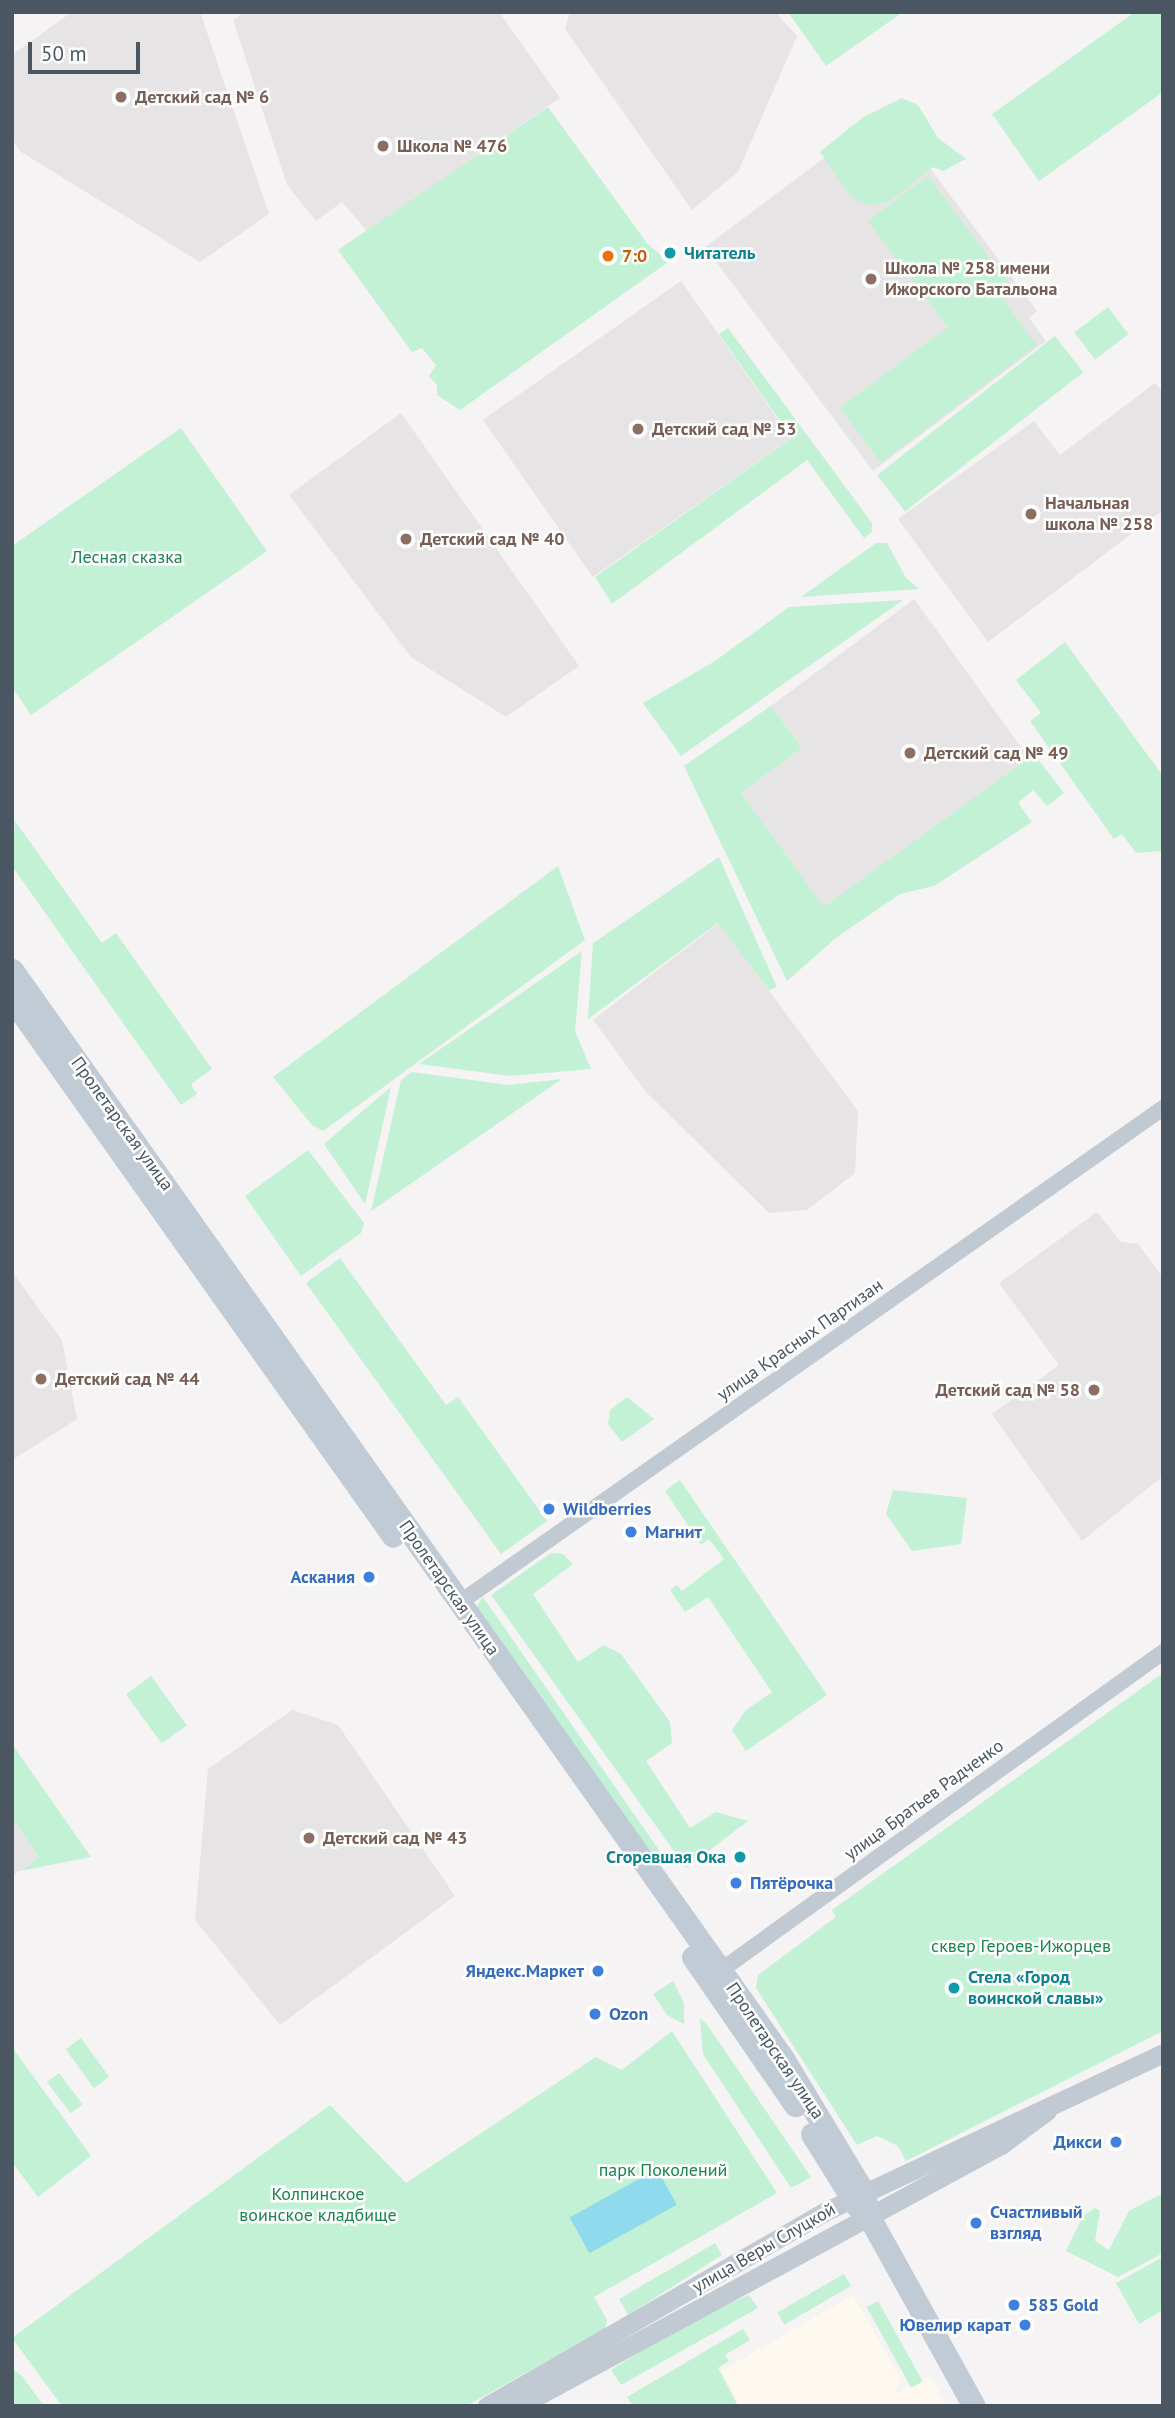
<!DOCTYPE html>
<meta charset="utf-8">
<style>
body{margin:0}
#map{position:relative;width:1175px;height:2418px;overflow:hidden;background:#f5f3f3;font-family:"PT Sans",sans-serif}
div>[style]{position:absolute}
.commercial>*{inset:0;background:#fdf9ef}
.education>*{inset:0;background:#e6e4e5;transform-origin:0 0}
.green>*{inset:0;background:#c3f1d5;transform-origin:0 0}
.water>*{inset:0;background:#90daee;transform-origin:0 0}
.minor>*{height:16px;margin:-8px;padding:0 8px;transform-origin:8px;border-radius:8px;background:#c1cad2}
.tertiary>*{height:19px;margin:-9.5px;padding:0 9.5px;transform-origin:9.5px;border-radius:9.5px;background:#c1cad2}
.secondary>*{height:23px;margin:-11.5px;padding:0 11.5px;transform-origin:11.5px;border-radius:11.5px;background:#c1cbd6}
.dots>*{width:19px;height:19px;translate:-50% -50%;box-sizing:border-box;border:4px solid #fff;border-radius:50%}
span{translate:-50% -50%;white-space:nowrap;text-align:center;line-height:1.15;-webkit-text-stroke:5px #fff;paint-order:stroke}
.education-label{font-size:18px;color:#785e54;font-weight:700}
.left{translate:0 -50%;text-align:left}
.right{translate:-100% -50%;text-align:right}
.culture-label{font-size:18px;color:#0d838f;font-weight:700}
.food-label{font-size:18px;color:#c56008;font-weight:700}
.park-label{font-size:18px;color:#17864f}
.street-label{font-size:18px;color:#4a5661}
.shop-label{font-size:18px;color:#366cbe;font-weight:700}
.frame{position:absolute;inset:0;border:14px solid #4a5661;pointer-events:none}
.scale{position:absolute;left:28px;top:42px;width:112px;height:32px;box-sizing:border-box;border:4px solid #4a5661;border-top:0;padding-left:9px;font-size:21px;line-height:24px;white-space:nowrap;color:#4a5661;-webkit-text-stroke:5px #fff;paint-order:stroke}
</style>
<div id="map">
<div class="commercial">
<div style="clip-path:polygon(853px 2295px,901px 2379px,893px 2396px,930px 2376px,947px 2406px,729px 2406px,738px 2400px,721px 2371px)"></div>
</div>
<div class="education">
<div style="clip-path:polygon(72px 12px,200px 12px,269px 214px,200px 262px,21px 152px,12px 139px,12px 55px)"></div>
<div style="clip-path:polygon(244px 12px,499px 12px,560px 98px,367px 231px,342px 202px,316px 221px,287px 185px,233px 20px)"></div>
<div style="clip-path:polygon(570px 12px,775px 12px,797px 36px,738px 172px,692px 210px,565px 29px)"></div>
<div style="clip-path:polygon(887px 111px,1037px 311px,1029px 318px,1046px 341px,873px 471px,705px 247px)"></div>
<div style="left:681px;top:281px;width:192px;height:242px;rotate:55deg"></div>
<div style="clip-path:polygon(1155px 383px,1163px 393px,1163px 510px,988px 642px,898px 519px,1034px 421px,1060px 455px)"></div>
<div style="clip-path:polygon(401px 413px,579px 666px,506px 717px,411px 657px,289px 495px)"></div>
<div style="clip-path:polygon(914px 599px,1029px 758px,824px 908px,741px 793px,802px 748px,771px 706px)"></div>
<div style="clip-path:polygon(719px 923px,858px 1111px,855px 1173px,807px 1210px,769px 1213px,646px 1092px,593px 1020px)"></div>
<div style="clip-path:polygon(1097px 1212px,1121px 1242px,1138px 1244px,1163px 1277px,1163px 1476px,1082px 1541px,992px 1414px,1059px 1365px,999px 1283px)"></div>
<div style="clip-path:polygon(12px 1272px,62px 1340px,77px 1419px,12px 1460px)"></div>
<div style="clip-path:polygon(292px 1710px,338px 1725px,455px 1896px,280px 2025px,195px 1920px,208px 1769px)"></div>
<div style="clip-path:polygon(12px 1817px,39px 1857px,12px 1876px)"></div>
</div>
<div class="green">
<div style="clip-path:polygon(788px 12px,903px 12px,826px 66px)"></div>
<div style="clip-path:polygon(1135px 12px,1163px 12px,1163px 92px,1039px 181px,992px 114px)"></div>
<div style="clip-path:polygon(902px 98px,918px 105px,938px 138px,966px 159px,943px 171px,933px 167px,889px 202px,872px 206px,851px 197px,820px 152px,862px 118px)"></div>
<div style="clip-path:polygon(548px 107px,647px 243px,668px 262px,460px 410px,437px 395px,437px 385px,429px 376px,436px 365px,422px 348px,412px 352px,338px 250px)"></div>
<div style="clip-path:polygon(928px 176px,1007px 281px,996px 290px,1037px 345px,881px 463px,840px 408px,948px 327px,868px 221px)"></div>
<div style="left:1108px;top:307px;width:34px;height:42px;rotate:53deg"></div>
<div style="clip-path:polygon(728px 328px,872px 523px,872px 532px,864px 538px,807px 460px,612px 604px,595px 577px,792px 438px,719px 334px)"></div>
<div style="left:1055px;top:336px;width:46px;height:226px;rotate:52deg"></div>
<div style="clip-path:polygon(181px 428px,267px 551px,31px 715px,12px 687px,12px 546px)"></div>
<div style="clip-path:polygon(876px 543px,887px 543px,906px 578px,919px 589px,801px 597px)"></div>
<div style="clip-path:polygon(903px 600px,681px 756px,643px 703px,715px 661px,789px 607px)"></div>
<div style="clip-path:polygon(1065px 642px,1163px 776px,1163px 851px,1136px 853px,1122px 834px,1114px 839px,1030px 721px,1041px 713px,1016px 680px)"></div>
<div style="clip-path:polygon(771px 706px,802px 748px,741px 793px,824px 907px,1034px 754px,1064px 793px,1047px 806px,1033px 790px,1018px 803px,1032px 822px,934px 886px,900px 894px,837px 937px,787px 981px,684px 766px)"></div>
<div style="clip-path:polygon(15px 821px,102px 943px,116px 933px,212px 1069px,191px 1084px,197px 1094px,181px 1105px,12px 866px)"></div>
<div style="clip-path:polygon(719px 857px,777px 987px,769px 990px,718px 923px,588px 1019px,593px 943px)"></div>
<div style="clip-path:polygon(558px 866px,585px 940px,323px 1131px,312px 1125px,273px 1077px)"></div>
<div style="clip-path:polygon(582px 951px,575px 1031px,591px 1069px,510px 1076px,419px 1064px)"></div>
<div style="clip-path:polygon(412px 1072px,509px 1085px,562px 1079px,371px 1211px,401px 1080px)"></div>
<div style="clip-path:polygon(391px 1087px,365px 1204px,324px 1144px)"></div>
<div style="clip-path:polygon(308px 1150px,364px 1223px,361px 1233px,301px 1276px,245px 1196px)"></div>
<div style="clip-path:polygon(340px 1258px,446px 1405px,458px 1397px,547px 1521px,501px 1554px,306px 1283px)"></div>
<div style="clip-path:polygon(627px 1397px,654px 1419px,622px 1442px,608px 1424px,610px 1410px)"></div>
<div style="clip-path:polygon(680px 1480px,827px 1695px,746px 1751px,732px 1730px,746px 1710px,772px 1692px,708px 1597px,685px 1612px,670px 1590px,677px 1585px,682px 1591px,724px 1559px,709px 1539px,701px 1545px,665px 1491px)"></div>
<div style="clip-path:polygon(893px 1490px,967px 1498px,961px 1544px,912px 1551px,886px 1514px)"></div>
<div style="clip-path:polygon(551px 1553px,563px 1554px,573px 1564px,533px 1594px,578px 1662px,604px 1645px,621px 1654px,670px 1722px,672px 1743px,646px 1761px,690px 1828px,716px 1812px,748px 1821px,686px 1868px,491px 1595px)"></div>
<div style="clip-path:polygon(483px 1597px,661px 1853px,653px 1858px,476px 1607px)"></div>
<div style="clip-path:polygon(1163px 1673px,1163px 2031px,906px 2161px,898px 2146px,877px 2136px,857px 2145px,756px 1988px,758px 1975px,836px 1917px,832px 1910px)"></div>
<div style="left:151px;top:1676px;width:61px;height:31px;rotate:54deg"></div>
<div style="clip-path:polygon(12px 1744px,91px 1857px,20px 1871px,39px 1857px,12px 1817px)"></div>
<div style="clip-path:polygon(673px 1981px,684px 2003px,684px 2024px,667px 2015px,653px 1994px)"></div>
<div style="clip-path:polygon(700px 2018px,706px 2023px,811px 2177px,791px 2188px,703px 2054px)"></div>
<div style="clip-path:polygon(672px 2031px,777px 2193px,594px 2297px,607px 2320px,605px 2329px,466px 2406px,62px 2406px,12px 2338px,330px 2105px,406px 2183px,596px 2057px,622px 2070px)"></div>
<div style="left:81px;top:2038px;width:48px;height:19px;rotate:54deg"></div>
<div style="clip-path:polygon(12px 2047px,91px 2156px,38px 2197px,12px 2162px)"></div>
<div style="left:59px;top:2073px;width:39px;height:15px;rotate:53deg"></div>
<div style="clip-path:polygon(1163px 2193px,1163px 2253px,1118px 2277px,1066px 2251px,1083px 2216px,1095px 2208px,1100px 2211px,1095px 2241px,1109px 2250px,1129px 2211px)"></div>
<div style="clip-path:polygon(715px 2243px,722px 2255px,628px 2315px,619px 2299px)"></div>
<div style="clip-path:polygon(1163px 2257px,1163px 2310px,1139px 2324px,1116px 2283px)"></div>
<div style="left:844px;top:2274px;width:14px;height:77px;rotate:60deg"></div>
<div style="clip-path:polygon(749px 2295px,758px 2308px,621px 2385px,611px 2370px,690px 2320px)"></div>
<div style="left:878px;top:2301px;width:92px;height:13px;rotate:61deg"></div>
<div style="clip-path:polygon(743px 2329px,750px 2340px,725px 2355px,729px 2361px,718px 2368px,738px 2406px,633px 2406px,627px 2397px)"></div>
<div style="clip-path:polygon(12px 2369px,22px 2376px,44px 2406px,12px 2406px)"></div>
</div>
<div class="water">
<div style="left:657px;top:2169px;width:41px;height:100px;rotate:61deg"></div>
</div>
<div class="minor">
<div style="left:459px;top:1603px;width:861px;rotate:-35.11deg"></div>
<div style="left:713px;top:1976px;width:555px;rotate:-35.75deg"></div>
</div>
<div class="tertiary">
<div style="left:487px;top:2406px;width:389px;rotate:-29.9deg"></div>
<div style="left:824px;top:2212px;width:374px;rotate:-25.1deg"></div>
<div style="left:519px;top:2406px;width:548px;rotate:-28.44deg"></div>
<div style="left:1001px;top:2145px;width:57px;rotate:-36.5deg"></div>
</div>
<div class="secondary">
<div style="left:12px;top:970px;width:1332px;rotate:54.69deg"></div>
<div style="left:782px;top:2057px;width:159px;rotate:58.9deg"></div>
<div style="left:864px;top:2193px;width:22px;rotate:80deg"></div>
<div style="left:868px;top:2215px;width:218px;rotate:61deg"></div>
<div style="left:12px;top:999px;width:658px;rotate:54.64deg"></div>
<div style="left:693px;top:1957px;width:180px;rotate:55.4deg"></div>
<div style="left:812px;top:2134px;width:85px;rotate:58deg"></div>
</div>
<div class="dots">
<div style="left:121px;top:97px;background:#8d6e63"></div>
<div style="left:383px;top:146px;background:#8d6e63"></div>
<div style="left:670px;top:253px;background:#0f9aa8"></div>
<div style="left:608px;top:256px;background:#e8710a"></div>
<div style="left:871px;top:279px;background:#8d6e63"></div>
<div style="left:638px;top:429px;background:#8d6e63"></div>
<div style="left:1031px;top:514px;background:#8d6e63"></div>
<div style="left:406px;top:539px;background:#8d6e63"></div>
<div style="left:910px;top:753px;background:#8d6e63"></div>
<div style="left:41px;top:1379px;background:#8d6e63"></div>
<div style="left:1094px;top:1390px;background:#8d6e63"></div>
<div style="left:549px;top:1509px;background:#3f7fe0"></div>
<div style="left:631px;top:1532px;background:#3f7fe0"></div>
<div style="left:369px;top:1577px;background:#3f7fe0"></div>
<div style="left:309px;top:1838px;background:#8d6e63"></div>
<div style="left:740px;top:1857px;background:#0f9aa8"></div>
<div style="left:736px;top:1883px;background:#3f7fe0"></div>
<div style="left:598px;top:1971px;background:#3f7fe0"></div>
<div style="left:954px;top:1988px;background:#0f9aa8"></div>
<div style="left:595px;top:2014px;background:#3f7fe0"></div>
<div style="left:1116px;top:2142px;background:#3f7fe0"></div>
<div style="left:976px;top:2223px;background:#3f7fe0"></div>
<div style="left:1014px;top:2305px;background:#3f7fe0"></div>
<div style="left:1025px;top:2325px;background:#3f7fe0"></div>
</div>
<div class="education-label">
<span class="left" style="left:135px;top:97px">Детский сад № 6</span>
<span class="left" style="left:397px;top:146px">Школа № 476</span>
<span class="left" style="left:885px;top:279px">Школа № 258 имени<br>Ижорского Батальона</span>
<span class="left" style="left:652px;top:429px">Детский сад № 53</span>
<span class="left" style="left:1045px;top:514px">Начальная<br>школа № 258</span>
<span class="left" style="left:420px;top:539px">Детский сад № 40</span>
<span class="left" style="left:924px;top:753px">Детский сад № 49</span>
<span class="left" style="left:55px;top:1379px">Детский сад № 44</span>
<span class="right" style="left:1080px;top:1390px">Детский сад № 58</span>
<span class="left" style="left:323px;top:1838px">Детский сад № 43</span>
</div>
<div class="culture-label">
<span class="left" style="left:684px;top:253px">Читатель</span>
<span class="right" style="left:726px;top:1857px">Сгоревшая Ока</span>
<span class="left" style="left:968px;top:1988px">Стела «Город<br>воинской славы»</span>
</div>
<div class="food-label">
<span class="left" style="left:622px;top:256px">7:0</span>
</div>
<div class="park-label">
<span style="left:127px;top:557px">Лесная сказка</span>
<span style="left:1021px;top:1946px">сквер Героев-Ижорцев</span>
<span style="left:663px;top:2170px">парк Поколений</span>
<span style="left:318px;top:2205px">Колпинское<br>воинское кладбище</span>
</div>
<div class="street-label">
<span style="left:122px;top:1124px;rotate:54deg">Пролетарская улица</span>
<span style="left:800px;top:1340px;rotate:-35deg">улица Красных Партизан</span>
<span style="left:449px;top:1588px;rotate:55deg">Пролетарская улица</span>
<span style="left:924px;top:1800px;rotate:-36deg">улица Братьев Радченко</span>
<span style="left:775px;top:2051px;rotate:56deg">Пролетарская улица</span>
<span style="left:764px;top:2248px;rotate:-30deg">улица Веры Слуцкой</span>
</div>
<div class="shop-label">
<span class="left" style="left:563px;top:1509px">Wildberries</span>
<span class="left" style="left:645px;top:1532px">Магнит</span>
<span class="right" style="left:355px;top:1577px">Аскания</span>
<span class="left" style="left:750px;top:1883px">Пятёрочка</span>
<span class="right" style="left:584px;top:1971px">Яндекс.Маркет</span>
<span class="left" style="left:609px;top:2014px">Ozon</span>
<span class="right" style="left:1102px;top:2142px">Дикси</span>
<span class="left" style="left:990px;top:2223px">Счастливый<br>взгляд</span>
<span class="left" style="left:1028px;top:2305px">585 Gold</span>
<span class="right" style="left:1011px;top:2325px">Ювелир карат</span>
</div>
<div class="frame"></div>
<div class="scale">50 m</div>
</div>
